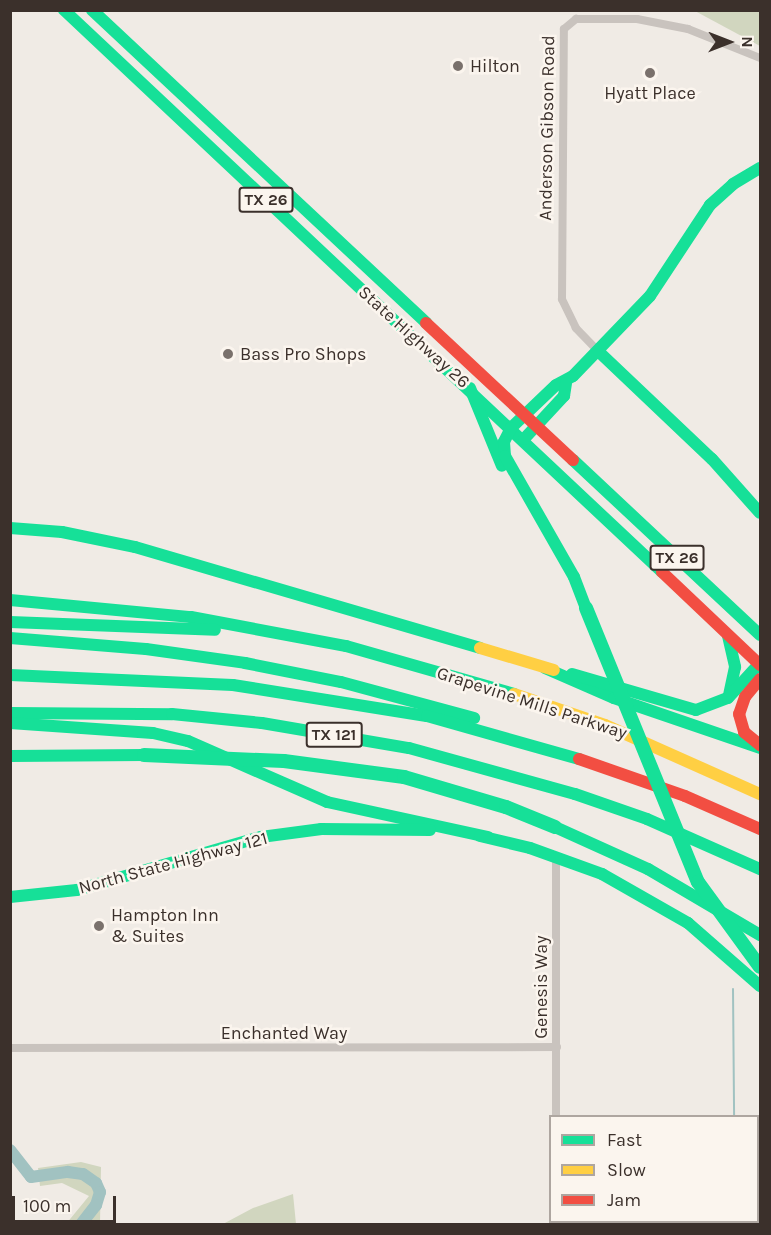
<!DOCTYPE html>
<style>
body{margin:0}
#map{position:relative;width:771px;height:1235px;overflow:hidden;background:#f0ebe5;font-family:Karla,sans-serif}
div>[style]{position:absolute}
.green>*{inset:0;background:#d1d6bf}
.stream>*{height:2px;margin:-1px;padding:0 1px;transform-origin:1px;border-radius:1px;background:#a1c2c1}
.river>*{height:12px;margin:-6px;padding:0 6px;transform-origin:6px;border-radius:6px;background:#a1c2c1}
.street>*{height:8px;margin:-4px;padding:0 4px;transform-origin:4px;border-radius:4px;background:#c9c3be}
.fast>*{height:12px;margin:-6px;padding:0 6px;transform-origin:6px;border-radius:6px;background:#16e098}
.slow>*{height:12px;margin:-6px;padding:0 6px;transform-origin:6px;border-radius:6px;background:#ffcf43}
.jam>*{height:12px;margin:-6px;padding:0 6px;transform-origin:6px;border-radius:6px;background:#f24e42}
.fast-bridge>*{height:14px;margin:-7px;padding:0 7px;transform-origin:7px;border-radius:7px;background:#16e098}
.dots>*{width:16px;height:16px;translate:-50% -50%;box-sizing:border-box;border:3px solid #fbf5ee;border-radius:50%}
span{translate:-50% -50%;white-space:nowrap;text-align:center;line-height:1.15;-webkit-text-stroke:5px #fbf5ee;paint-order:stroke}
.shield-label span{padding:2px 4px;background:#fbf5ee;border:2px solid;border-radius:4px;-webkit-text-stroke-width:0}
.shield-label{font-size:16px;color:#3b302b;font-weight:700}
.poi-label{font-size:18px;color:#3b302b}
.left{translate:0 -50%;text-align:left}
.street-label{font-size:18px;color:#3b302b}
.frame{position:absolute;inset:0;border:12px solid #3b302b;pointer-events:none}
.legend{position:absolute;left:549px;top:1115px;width:210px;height:108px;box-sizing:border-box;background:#fbf5ee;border:2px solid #aea6a0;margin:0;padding:8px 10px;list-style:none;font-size:18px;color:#3b302b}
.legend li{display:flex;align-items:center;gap:12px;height:30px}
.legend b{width:30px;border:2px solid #aea6a0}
.north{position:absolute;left:699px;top:12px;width:60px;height:60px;-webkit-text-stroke:4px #fbf5ee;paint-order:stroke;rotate:90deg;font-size:16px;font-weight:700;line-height:24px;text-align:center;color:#3b302b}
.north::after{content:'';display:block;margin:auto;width:21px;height:27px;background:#3b302b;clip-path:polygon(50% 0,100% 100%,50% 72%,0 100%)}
.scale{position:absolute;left:12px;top:1196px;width:104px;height:27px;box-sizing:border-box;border:3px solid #3b302b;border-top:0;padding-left:8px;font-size:18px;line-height:21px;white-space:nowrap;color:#3b302b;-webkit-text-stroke:4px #fbf5ee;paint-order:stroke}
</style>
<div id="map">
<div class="green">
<div style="clip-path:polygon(695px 11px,760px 11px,760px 46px)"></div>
<div style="clip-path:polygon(81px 1162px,101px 1167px,100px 1224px,66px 1224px,89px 1196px,62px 1183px,40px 1186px,38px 1168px)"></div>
<div style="clip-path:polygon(293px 1194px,296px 1224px,223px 1224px,253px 1208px)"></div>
</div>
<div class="stream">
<div style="left:733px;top:989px;width:127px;rotate:89.5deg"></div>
<div style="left:746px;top:1222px;width:2px;rotate:63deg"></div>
</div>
<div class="river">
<div style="left:10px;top:1150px;width:34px;rotate:52deg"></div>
<div style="left:31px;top:1177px;width:37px;rotate:-8deg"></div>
<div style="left:68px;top:1172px;width:15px;rotate:8deg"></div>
<div style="left:83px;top:1174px;width:16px;rotate:35deg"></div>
<div style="left:96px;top:1183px;width:10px;rotate:66deg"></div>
<div style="left:100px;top:1192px;width:14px;rotate:107deg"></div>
<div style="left:96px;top:1205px;width:24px;rotate:128deg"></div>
</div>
<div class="street">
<div style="left:598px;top:351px;width:32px;rotate:-134deg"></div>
<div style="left:576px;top:328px;width:32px;rotate:-116deg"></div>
<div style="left:562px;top:299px;width:270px;rotate:-89.6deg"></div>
<div style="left:564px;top:29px;width:16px;rotate:-40deg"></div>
<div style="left:576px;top:19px;width:61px"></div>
<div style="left:637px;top:19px;width:52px;rotate:11.1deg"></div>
<div style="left:688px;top:29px;width:78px;rotate:21.9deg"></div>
<div style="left:556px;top:858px;width:258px;rotate:90deg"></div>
<div style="left:10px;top:1048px;width:547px;rotate:-0.1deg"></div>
<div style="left:556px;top:1224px;width:2px;rotate:-90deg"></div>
</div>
<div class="fast">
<div style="left:64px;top:10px;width:821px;rotate:43.22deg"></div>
<div style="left:92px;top:10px;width:458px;rotate:43.1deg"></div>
<div style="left:598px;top:351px;width:157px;rotate:43.5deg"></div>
<div style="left:712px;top:459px;width:72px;rotate:48.4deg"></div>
<div style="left:470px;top:388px;width:84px;rotate:67.7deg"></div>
<div style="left:511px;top:428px;width:62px;rotate:-43.7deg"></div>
<div style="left:556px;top:385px;width:19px;rotate:-28deg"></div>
<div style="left:573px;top:376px;width:111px;rotate:-46.1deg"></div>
<div style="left:650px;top:296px;width:109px;rotate:-56.6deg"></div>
<div style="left:710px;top:205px;width:31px;rotate:-42deg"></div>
<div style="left:733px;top:184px;width:31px;rotate:-31deg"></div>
<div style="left:511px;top:428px;width:16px;rotate:117deg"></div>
<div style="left:504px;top:442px;width:14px;rotate:86deg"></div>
<div style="left:505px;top:456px;width:139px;rotate:60.3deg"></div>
<div style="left:574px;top:577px;width:33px;rotate:69deg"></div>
<div style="left:524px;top:439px;width:59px;rotate:-47.1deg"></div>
<div style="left:564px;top:396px;width:13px;rotate:-81deg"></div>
<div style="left:573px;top:460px;width:256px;rotate:43.1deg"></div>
<div style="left:10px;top:528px;width:52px;rotate:4.4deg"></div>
<div style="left:62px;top:532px;width:75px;rotate:11.6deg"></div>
<div style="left:135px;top:547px;width:359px;rotate:16.3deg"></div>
<div style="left:10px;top:600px;width:182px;rotate:5.4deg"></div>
<div style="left:191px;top:617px;width:158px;rotate:10.6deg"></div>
<div style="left:346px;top:646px;width:175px;rotate:15.9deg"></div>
<div style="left:10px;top:622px;width:205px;rotate:2.2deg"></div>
<div style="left:728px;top:636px;width:32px;rotate:77deg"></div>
<div style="left:735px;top:667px;width:30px;rotate:102deg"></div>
<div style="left:10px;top:638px;width:136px;rotate:4.6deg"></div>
<div style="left:146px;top:649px;width:100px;rotate:8deg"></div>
<div style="left:245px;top:663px;width:98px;rotate:11.2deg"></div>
<div style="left:341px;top:682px;width:138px;rotate:15.1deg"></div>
<div style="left:545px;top:668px;width:75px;rotate:23.5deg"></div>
<div style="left:614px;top:698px;width:154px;rotate:18.9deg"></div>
<div style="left:572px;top:674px;width:129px;rotate:16.2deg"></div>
<div style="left:696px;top:710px;width:34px;rotate:-21deg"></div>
<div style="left:728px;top:698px;width:47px;rotate:-47.6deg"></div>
<div style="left:10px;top:675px;width:223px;rotate:2.6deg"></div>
<div style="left:233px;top:685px;width:196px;rotate:9.1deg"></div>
<div style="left:427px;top:716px;width:158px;rotate:15.8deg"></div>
<div style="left:10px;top:713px;width:162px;rotate:0.4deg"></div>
<div style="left:172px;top:714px;width:90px;rotate:5.7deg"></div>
<div style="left:262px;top:723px;width:149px;rotate:9.7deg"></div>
<div style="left:409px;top:748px;width:172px;rotate:15.5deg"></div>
<div style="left:575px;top:794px;width:76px;rotate:19.1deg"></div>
<div style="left:647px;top:819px;width:124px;rotate:23.9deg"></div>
<div style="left:10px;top:723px;width:143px;rotate:4deg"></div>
<div style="left:153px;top:733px;width:36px;rotate:13deg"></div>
<div style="left:188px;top:741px;width:152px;rotate:23.7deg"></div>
<div style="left:327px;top:802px;width:165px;rotate:12.3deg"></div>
<div style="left:10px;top:756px;width:134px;rotate:-0.4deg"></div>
<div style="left:555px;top:827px;width:102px;rotate:24.3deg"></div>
<div style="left:648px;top:869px;width:130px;rotate:30.5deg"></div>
<div style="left:480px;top:836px;width:51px;rotate:13.5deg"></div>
<div style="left:530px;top:848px;width:77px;rotate:19.9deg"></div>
<div style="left:602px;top:874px;width:99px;rotate:29.7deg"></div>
<div style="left:688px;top:923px;width:96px;rotate:41.2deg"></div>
<div style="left:10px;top:897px;width:67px;rotate:-6deg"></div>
<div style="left:77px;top:890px;width:191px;rotate:-16.1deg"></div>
<div style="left:261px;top:837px;width:61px;rotate:-7.6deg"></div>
<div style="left:321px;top:829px;width:109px;rotate:0.5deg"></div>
</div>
<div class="slow">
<div style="left:480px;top:648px;width:77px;rotate:16.6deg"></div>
<div style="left:514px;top:694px;width:96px;rotate:18.8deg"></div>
<div style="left:605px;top:725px;width:170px;rotate:24deg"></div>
</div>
<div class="jam">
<div style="left:426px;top:323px;width:201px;rotate:43deg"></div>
<div style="left:662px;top:572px;width:135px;rotate:43.5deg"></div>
<div style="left:760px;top:679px;width:23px;rotate:130deg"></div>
<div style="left:745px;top:697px;width:18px;rotate:109deg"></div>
<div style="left:739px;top:714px;width:19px;rotate:74deg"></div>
<div style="left:744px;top:732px;width:21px;rotate:39deg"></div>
<div style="left:579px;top:759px;width:112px;rotate:19.2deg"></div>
<div style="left:685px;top:796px;width:82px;rotate:23.7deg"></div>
</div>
<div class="fast-bridge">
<div style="left:586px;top:608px;width:296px;rotate:67.8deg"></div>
<div style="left:698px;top:882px;width:105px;rotate:53.9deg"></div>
<div style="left:144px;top:755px;width:140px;rotate:2.5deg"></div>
<div style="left:284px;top:761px;width:121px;rotate:7.6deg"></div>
<div style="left:404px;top:777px;width:106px;rotate:16.4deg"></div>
<div style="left:506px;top:807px;width:53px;rotate:22.2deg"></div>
</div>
<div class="dots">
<div style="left:458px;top:66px;background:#7a716c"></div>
<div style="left:650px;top:73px;background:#7a716c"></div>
<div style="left:228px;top:354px;background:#7a716c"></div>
<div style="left:99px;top:926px;background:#7a716c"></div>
</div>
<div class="shield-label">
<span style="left:266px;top:200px">TX 26</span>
<span style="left:677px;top:558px">TX 26</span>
<span style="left:334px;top:735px">TX 121</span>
</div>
<div class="poi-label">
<span class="left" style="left:470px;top:66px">Hilton</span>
<span style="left:650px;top:93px">Hyatt Place</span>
<span class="left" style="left:240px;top:354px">Bass Pro Shops</span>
<span class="left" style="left:111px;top:926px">Hampton Inn<br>&amp; Suites</span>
</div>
<div class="street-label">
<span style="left:547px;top:128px;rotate:-89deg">Anderson Gibson Road</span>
<span style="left:414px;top:337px;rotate:42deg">State Highway 26</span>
<span style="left:532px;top:703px;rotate:18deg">Grapevine Mills Parkway</span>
<span style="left:173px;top:863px;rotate:-15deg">North State Highway 121</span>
<span style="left:541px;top:987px;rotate:-90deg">Genesis Way</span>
<span style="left:284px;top:1033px">Enchanted Way</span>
</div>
<div class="frame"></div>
<ul class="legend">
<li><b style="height:8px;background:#16e098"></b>Fast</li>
<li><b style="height:8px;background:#ffcf43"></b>Slow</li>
<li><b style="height:8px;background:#f24e42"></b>Jam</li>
</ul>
<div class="north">N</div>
<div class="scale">100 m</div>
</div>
